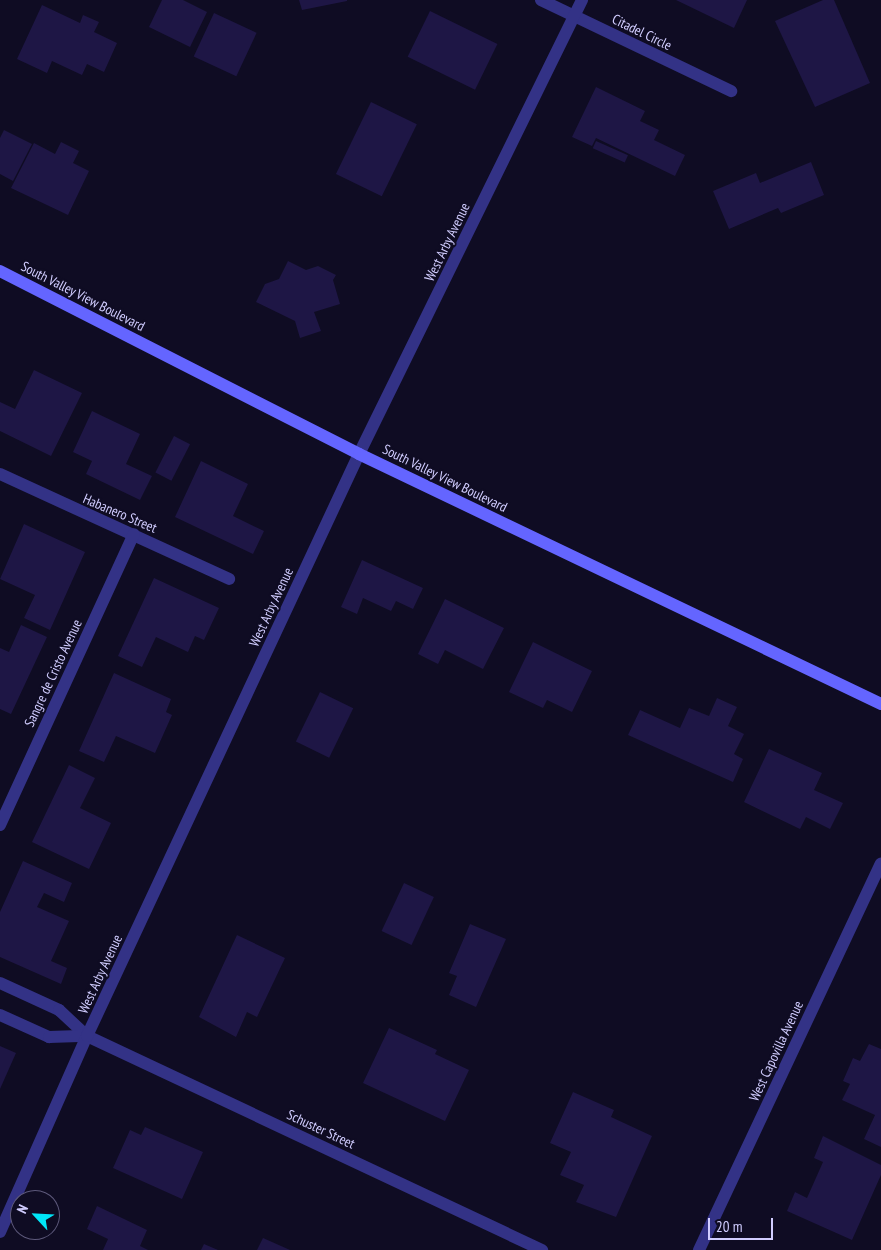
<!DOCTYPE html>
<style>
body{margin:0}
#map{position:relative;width:881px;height:1250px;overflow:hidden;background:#0f0c23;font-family:"PT Sans Narrow",sans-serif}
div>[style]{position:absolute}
.building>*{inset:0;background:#1e1645;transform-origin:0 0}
.minor>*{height:12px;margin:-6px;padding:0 6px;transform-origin:6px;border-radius:6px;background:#333286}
.secondary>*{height:12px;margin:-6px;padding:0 6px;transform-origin:6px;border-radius:6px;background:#6465ff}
span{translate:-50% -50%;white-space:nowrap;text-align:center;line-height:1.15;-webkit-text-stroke:4px #0f0c23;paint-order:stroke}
.street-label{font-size:14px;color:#d1cdff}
.north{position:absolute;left:10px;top:1190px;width:50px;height:50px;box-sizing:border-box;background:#0f0c23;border:1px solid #5d597b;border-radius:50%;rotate:295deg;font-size:14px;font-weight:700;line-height:20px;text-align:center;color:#d1cdff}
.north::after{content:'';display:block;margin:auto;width:18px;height:22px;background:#00e6f8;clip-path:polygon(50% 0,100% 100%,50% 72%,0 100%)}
.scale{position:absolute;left:708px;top:1218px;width:65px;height:22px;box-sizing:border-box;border:2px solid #d1cdff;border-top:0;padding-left:6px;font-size:15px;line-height:18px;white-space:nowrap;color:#d1cdff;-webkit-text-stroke:4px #0f0c23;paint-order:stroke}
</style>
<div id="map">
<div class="building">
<div style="clip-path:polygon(162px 0,183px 0,207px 12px,190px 47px,149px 27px)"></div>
<div style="clip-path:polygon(299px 0,347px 0,347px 1px,302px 10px)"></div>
<div style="clip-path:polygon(676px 0,747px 0,734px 28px)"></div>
<div style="clip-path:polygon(823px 0,834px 0,870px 83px,815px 107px,775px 21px)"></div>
<div style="clip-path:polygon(42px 5px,80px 23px,83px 15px,99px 22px,94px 32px,117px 43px,104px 72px,87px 64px,82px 75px,52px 61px,47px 73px,17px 59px)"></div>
<div style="left:430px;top:11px;width:75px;height:51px;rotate:26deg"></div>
<div style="left:214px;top:13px;width:47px;height:48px;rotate:25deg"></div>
<div style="clip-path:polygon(596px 87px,645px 111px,640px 121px,659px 130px,654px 140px,685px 155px,675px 176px,596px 138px,592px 146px,572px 137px)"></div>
<div style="left:371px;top:102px;width:51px;height:80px;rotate:26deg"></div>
<div style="clip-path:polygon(4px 130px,32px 144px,13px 181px,0 174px,0 138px)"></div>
<div style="left:596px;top:141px;width:35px;height:8px;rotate:24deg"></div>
<div style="clip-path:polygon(61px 142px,79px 151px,73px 163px,89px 171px,68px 215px,11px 188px,34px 143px,55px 154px)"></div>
<div style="clip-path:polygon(811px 162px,824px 195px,781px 213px,778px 208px,729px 229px,713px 191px,756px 173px,760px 183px)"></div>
<div style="clip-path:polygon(288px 261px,306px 270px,318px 266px,336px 275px,333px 280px,340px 304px,314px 312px,321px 331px,300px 338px,295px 321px,256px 302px,265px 284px,279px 279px)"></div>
<div style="clip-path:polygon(34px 370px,82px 393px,51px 456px,0 431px,0 402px,15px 409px)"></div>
<div style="clip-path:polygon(92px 411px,140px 434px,126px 464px,152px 476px,140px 500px,86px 474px,92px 461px,73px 452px)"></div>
<div style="left:174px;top:436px;width:18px;height:41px;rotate:27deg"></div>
<div style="clip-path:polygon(201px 461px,248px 484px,233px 516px,264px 531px,253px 554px,175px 517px)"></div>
<div style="clip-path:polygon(24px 524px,85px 552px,50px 630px,24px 618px,35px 595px,0 579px)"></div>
<div style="clip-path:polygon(362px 560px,423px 588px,413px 609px,396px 601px,391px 611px,363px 598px,357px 614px,341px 607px)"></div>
<div style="clip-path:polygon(154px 578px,219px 608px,204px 640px,195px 636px,188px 652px,156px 637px,142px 667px,118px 656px)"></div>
<div style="clip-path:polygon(445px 599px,504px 628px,483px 669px,445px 650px,438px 664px,418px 654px)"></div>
<div style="clip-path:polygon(21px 625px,47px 637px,11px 714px,0 709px,0 648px,9px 652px)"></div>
<div style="clip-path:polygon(533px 642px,592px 671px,572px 712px,547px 700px,543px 708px,509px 692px)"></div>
<div style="clip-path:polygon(114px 673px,171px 699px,166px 712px,172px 715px,155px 753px,116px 736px,104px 762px,79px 751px)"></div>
<div style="left:320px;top:692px;width:37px;height:55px;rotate:26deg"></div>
<div style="clip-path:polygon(717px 698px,737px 707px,728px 726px,744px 734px,734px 754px,743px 759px,733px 782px,628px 735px,640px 710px,680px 728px,689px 708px,709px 716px)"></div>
<div style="clip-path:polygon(769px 749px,822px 773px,814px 790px,843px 803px,830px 829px,806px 817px,800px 829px,744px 802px)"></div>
<div style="clip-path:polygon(69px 765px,95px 778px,80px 808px,111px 823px,89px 869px,32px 842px)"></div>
<div style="clip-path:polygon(23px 861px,72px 883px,64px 902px,44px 893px,37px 907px,69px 921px,51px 961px,67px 968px,61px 984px,0 957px,0 912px)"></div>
<div style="left:404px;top:883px;width:33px;height:53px;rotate:25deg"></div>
<div style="clip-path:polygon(470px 924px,506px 939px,476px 1007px,449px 995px,457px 976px,449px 973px)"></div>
<div style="clip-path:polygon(237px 935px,285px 958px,257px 1017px,247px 1012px,236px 1037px,199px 1017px)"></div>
<div style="clip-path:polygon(389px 1028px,437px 1050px,435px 1054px,469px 1070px,445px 1121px,363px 1083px)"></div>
<div style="clip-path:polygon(869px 1044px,881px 1049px,881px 1147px,864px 1139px,875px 1115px,842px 1100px,850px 1084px,843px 1081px,853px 1058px,860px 1061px)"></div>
<div style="clip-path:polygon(0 1046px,16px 1053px,0 1089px)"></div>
<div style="clip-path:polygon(573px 1092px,614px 1110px,611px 1117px,652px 1136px,616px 1217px,576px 1202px,584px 1185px,560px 1175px,571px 1152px,550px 1143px)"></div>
<div style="clip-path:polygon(145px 1127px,203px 1152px,182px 1199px,113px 1168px,130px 1130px,141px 1135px)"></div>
<div style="clip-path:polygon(823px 1136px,881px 1165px,881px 1175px,852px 1240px,787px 1211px,795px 1192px,807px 1198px,823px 1162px,814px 1158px)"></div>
<div style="clip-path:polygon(97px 1206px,147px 1230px,140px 1246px,148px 1250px,103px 1250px,108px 1239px,87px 1229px)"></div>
<div style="clip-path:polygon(263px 1238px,290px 1250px,257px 1250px)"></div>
<div style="clip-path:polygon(204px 1244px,218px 1250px,201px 1250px)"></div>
</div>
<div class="minor">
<div style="left:541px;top:0;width:211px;rotate:25.6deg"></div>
<div style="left:0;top:474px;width:252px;rotate:24.6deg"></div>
<div style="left:0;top:825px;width:320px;rotate:-65.3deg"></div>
<div style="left:0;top:983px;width:65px;rotate:24.6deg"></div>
<div style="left:59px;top:1010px;width:38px;rotate:43deg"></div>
<div style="left:87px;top:1036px;width:503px;rotate:25.19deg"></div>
<div style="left:0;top:1015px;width:54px;rotate:24.2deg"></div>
<div style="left:49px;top:1037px;width:38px;rotate:-2deg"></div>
<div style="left:0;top:1232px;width:214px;rotate:-66.1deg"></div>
<div style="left:87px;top:1036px;width:642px;rotate:-64.95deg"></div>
<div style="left:359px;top:454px;width:506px;rotate:-63.84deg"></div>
<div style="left:699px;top:1250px;width:427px;rotate:-64.8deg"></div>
</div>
<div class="secondary">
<div style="left:0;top:271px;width:403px;rotate:27deg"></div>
<div style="left:359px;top:454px;width:579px;rotate:25.59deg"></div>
</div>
<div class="street-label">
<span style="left:642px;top:32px;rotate:26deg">Citadel Circle</span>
<span style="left:447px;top:242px;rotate:-64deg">West Arby Avenue</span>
<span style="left:83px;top:296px;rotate:27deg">South Valley View Boulevard</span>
<span style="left:445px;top:478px;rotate:26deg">South Valley View Boulevard</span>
<span style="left:120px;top:513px;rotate:23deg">Habanero Street</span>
<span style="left:271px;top:607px;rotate:-65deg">West Arby Avenue</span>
<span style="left:53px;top:673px;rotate:-65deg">Sangre de Cristo Avenue</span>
<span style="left:100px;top:974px;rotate:-65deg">West Arby Avenue</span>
<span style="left:776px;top:1051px;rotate:-65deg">West Capovilla Avenue</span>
<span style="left:321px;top:1129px;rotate:25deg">Schuster Street</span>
</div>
<div class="north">N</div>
<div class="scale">20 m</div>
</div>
